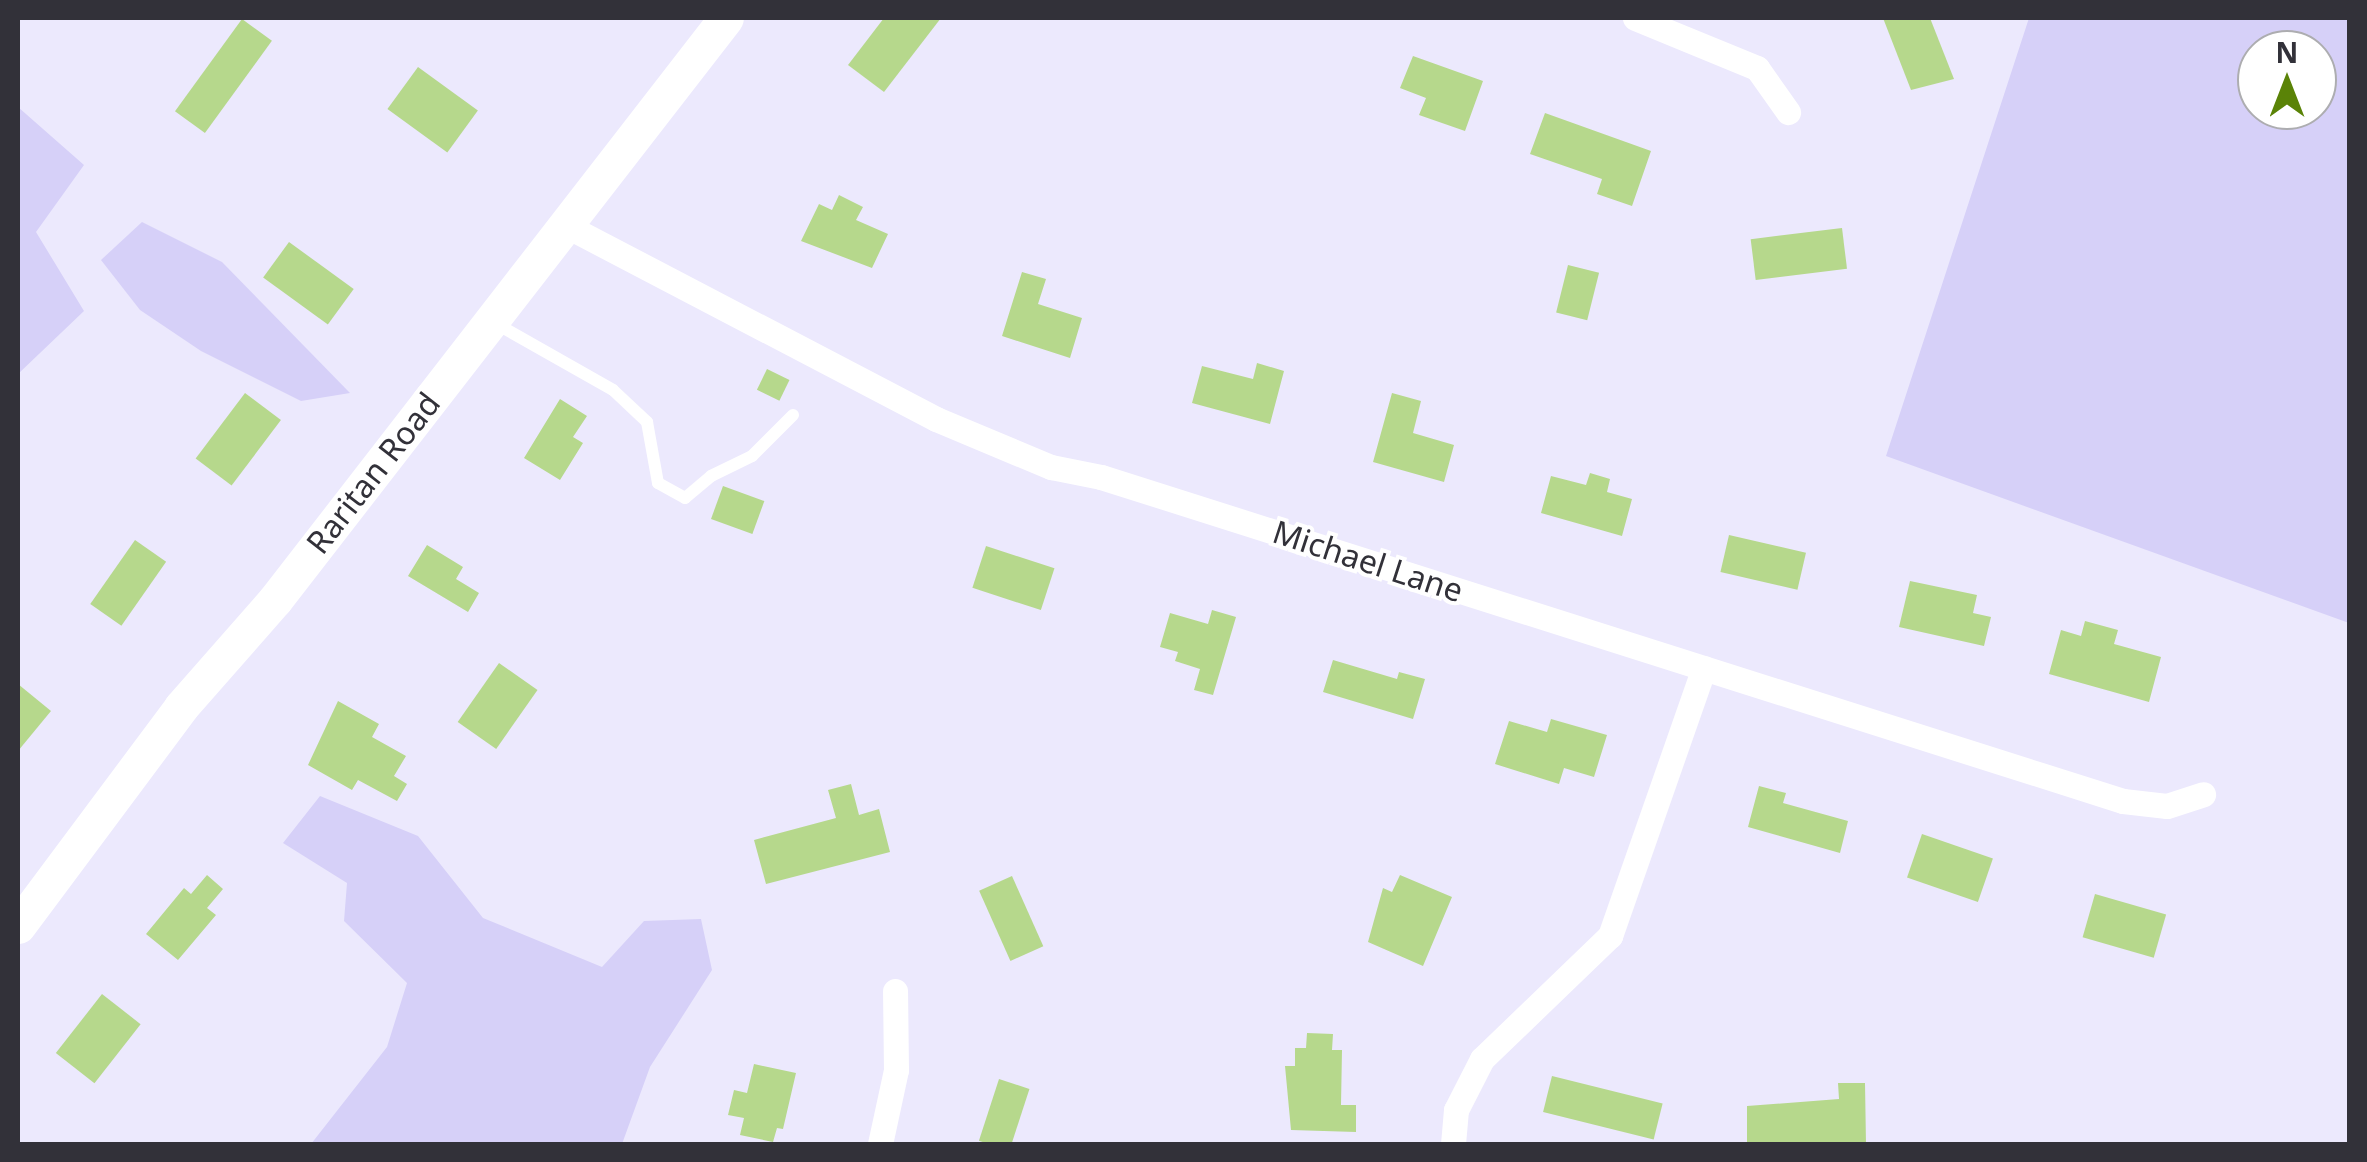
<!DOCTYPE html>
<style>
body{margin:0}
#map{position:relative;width:2367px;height:1162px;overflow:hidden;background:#ece9fd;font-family:"Noto Sans",sans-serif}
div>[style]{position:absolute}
.green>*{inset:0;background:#d6d0f8}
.building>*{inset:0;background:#b6d88c;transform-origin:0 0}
.lane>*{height:12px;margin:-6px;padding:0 6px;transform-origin:6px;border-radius:6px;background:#fff}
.street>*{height:25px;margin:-12.5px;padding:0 12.5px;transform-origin:12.5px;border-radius:12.5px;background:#fff}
.secondary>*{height:35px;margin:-17.5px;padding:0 17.5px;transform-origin:17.5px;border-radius:17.5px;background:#fff}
span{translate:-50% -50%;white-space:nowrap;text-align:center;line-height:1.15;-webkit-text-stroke:8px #fff;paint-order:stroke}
.street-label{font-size:32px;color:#323139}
.frame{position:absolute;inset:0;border:20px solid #323139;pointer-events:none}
.north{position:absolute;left:2237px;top:30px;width:100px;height:100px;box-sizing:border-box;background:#fff;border:2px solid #adadb0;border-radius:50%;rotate:0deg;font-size:28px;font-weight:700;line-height:40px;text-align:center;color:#323139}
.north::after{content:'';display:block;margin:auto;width:35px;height:45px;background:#5a8307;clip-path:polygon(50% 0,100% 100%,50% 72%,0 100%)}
</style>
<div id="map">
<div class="green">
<div style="clip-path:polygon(evenodd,2029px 18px,2349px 18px,2349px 623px,1886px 456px,2029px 18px,2257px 50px,2317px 50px,2317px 110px,2257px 110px,2257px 50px)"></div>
<div style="clip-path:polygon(18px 107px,84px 165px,36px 232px,84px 311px,18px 374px)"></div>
<div style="clip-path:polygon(142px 222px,222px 262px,350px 393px,301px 401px,201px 351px,140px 310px,101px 260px)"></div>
<div style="clip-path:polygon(320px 796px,418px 836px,483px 918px,602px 967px,644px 921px,701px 919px,712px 970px,650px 1067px,622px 1144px,311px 1144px,387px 1047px,407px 983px,344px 921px,347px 883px,283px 843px)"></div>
</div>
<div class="building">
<div style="clip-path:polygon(884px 18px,941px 18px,884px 92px,848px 65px)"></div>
<div style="clip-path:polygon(1883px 18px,1930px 18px,1954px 79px,1911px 90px)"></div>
<div style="left:242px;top:19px;width:37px;height:114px;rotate:36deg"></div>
<div style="clip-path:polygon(1413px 56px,1483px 81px,1465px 131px,1419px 115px,1426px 98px,1400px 88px)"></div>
<div style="left:418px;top:67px;width:74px;height:52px;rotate:36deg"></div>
<div style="clip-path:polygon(1545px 113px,1651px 151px,1632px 206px,1597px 194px,1602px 179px,1530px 154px)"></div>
<div style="clip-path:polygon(839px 195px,863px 207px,856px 220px,888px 234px,872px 268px,801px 241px,819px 204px,832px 210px)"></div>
<div style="left:1842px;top:228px;width:41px;height:92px;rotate:83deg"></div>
<div style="left:289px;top:242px;width:80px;height:44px;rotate:36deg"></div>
<div style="left:1568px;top:265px;width:32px;height:49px;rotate:14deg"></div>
<div style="clip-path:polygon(1022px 272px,1046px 279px,1038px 304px,1082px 318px,1070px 358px,1002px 336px)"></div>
<div style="clip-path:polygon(1257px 363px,1284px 371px,1270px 424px,1192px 403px,1202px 366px,1253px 379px)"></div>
<div style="left:767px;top:369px;width:25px;height:23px;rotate:26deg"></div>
<div style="left:245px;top:393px;width:45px;height:82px;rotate:37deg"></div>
<div style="clip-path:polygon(1392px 393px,1421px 401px,1413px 433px,1454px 445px,1444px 482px,1373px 462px)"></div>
<div style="clip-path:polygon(560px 399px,587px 416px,573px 437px,583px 443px,560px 480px,524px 458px)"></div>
<div style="clip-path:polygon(1590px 473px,1610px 479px,1607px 492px,1632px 499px,1622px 536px,1541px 513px,1551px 476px,1586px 485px)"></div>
<div style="left:723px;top:486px;width:44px;height:35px;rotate:20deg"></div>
<div style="left:1729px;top:535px;width:79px;height:38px;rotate:13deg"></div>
<div style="left:135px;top:540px;width:38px;height:78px;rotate:35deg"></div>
<div style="clip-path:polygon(427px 545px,463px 567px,456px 579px,479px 593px,468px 612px,408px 576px)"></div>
<div style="left:986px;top:546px;width:72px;height:44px;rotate:18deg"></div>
<div style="clip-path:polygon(1910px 581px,1977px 595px,1973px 613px,1991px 617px,1984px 646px,1899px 627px)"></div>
<div style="clip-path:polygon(1212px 610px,1236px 617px,1213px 695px,1194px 690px,1200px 669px,1175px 661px,1178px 652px,1160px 647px,1170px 613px,1208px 624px)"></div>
<div style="clip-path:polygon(2085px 621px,2118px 630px,2114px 644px,2161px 657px,2149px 702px,2049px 674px,2061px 630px,2081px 636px)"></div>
<div style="clip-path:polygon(1333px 660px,1397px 679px,1399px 672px,1425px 679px,1413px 719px,1323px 692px)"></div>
<div style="left:499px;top:663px;width:47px;height:72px;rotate:35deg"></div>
<div style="clip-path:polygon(18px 684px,51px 711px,18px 751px)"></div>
<div style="clip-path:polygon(338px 701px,379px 724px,372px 737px,406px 756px,394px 776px,407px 784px,397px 801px,358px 780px,352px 790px,308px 765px)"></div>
<div style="clip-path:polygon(1551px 719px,1607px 735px,1594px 777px,1564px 768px,1559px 784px,1495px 764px,1509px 721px,1547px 732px)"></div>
<div style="clip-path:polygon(851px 784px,859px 815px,879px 809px,890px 852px,766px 884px,754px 840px,836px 818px,828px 790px)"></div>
<div style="clip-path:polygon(1759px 786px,1786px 793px,1783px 803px,1848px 821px,1840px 853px,1748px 827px)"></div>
<div style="left:1922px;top:834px;width:75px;height:46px;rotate:19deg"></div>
<div style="clip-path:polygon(207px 875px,223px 889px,207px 908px,216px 915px,178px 960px,146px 934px,184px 888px,191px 894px)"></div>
<div style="clip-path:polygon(1400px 875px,1452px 897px,1423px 966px,1368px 942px,1383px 888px,1392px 892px)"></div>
<div style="left:1012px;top:876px;width:77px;height:36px;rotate:66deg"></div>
<div style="left:2095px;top:894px;width:74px;height:45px;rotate:16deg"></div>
<div style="left:102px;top:994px;width:49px;height:75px;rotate:38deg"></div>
<div style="clip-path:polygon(1307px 1033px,1333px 1034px,1332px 1050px,1342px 1050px,1341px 1105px,1356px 1105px,1356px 1132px,1291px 1130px,1285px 1066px,1295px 1066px,1295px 1048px,1306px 1048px)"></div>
<div style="clip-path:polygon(754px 1064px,796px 1073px,783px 1129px,777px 1128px,773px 1142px,740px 1135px,744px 1118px,728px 1115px,734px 1090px,747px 1093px)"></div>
<div style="left:1552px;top:1076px;width:114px;height:37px;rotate:14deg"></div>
<div style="left:999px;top:1079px;width:32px;height:65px;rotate:18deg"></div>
<div style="clip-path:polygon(1838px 1083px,1865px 1083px,1866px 1144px,1747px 1144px,1747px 1106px,1839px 1099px)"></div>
</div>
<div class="lane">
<div style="left:493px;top:322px;width:138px;rotate:29.5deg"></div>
<div style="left:613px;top:390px;width:47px;rotate:43.3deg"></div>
<div style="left:647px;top:422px;width:62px;rotate:79.8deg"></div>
<div style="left:658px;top:483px;width:31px;rotate:29deg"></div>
<div style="left:685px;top:498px;width:34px;rotate:-40deg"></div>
<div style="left:711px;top:476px;width:46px;rotate:-26deg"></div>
<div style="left:752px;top:456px;width:58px;rotate:-45deg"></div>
</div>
<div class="street">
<div style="left:1635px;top:18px;width:132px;rotate:22.3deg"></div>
<div style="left:1757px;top:68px;width:54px;rotate:54.8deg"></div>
<div style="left:565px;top:225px;width:419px;rotate:27.6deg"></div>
<div style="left:936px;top:419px;width:125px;rotate:22.7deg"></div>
<div style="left:1051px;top:467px;width:51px;rotate:11.3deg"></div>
<div style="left:1101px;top:477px;width:1072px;rotate:17.59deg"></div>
<div style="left:2123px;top:801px;width:44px;rotate:6.5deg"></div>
<div style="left:2167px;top:806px;width:38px;rotate:-18deg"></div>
<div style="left:880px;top:1144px;width:76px;rotate:-77.8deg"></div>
<div style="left:896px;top:1070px;width:79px;rotate:-90.7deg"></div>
<div style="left:1453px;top:1144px;width:34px;rotate:-85deg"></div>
<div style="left:1456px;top:1110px;width:57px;rotate:-63deg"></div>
<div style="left:1482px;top:1059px;width:178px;rotate:-43.9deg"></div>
<div style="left:1610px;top:936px;width:284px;rotate:-70.7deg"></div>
</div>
<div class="secondary">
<div style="left:18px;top:926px;width:273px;rotate:-53.3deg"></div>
<div style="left:181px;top:707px;width:142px;rotate:-48.7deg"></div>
<div style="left:275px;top:600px;width:736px;rotate:-52.23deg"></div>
</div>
<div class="street-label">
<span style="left:373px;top:473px;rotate:-52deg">Raritan Road</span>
<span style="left:1368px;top:561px;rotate:18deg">Michael Lane</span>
</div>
<div class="frame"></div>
<div class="north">N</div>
</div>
